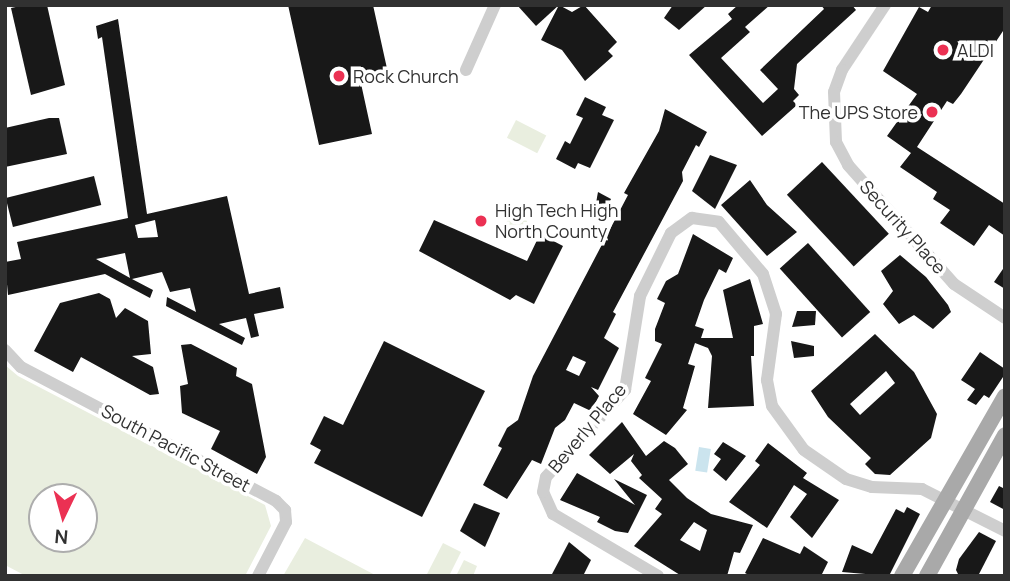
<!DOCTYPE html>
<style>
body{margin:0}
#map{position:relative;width:1010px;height:581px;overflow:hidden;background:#fff;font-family:Manrope,sans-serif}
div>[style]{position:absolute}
.green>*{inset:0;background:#e9eedf;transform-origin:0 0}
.round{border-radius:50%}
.water>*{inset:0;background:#cbe4ee;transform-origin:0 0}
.building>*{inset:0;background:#181818;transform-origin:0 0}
.minor>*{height:12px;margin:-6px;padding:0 6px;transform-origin:6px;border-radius:6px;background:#cecece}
.major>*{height:16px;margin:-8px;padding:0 8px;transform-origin:8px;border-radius:8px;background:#a9a9a9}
.dots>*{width:19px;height:19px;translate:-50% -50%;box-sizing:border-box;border:4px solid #fff;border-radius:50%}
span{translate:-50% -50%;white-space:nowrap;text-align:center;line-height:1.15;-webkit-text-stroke:7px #fff;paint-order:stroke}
.poi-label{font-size:18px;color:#313131}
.left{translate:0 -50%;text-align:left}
.right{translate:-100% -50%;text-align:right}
.street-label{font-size:18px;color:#313131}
.frame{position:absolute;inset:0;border:7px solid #313131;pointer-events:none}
.north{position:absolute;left:28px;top:483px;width:70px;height:70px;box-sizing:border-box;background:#fff;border:2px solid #adadad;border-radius:50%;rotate:185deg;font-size:19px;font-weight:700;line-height:28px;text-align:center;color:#313131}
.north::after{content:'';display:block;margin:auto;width:24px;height:32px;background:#eb3153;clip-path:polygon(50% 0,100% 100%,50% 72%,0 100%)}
</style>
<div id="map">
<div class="green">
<div style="left:516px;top:120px;width:34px;height:20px;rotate:27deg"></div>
<div class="round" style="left:507px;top:212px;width:20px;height:20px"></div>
<div style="clip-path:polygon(evenodd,5px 365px,18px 376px,265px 505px,271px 526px,245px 576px,26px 576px,5px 565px,5px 365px,84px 497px,84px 539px,42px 539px,42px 497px,84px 497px)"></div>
<div style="clip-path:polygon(305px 538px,377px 576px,283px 576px)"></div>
<div style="clip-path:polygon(443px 543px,461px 552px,449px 576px,426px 576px)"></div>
<div style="clip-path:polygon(464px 560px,477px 566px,473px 576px,456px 576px)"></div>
</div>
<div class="water">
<div style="left:699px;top:447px;width:12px;height:24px;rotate:9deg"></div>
</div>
<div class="building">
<div style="clip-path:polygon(25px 5px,47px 5px,65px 85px,31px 95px,11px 8px)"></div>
<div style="clip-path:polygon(288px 5px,373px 5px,388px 73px,360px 79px,372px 134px,319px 145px)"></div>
<div style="clip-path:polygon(517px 5px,559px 5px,536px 26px)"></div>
<div style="clip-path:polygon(559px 5px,572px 12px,584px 5px,617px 42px,608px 51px,613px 56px,585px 81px,562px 50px,541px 40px)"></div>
<div style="clip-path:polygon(673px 5px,707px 5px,679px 30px,664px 18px)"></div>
<div style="clip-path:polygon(738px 5px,770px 5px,745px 27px,750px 32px,721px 58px,763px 103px,778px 89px,760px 70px,824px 9px,821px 5px,852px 5px,856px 10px,797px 64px,794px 89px,799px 95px,793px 101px,797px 105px,762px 136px,689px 55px,732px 19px,728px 14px)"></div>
<div style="clip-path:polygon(932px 5px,1005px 5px,1005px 28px,961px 94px,953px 104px,947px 101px,917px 147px,1005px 204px,1005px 236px,989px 225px,974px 246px,940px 223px,950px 210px,933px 199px,937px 192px,900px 167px,911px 153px,887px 136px,917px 94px,883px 71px,919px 7px,928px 12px)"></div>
<div style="clip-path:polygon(evenodd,118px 19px,147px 214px,227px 196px,249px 294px,280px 287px,284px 308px,254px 314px,259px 336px,251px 338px,246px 318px,219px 324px,245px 338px,242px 345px,166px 306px,167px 297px,196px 312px,190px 288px,170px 292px,162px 272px,132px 279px,153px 290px,150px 298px,105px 274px,8px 295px,5px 262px,21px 259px,17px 242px,128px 218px,102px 37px,98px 39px,96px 26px,118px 19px,155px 220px,158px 237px,138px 238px,135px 225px,155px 220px,118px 19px,125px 253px,130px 278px,96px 259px,125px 253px)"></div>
<div style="clip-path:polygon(585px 97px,606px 107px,602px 115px,614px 120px,590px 168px,578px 163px,575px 169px,556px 159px,565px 141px,570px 144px,583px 118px,576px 115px)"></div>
<div style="clip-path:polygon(evenodd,665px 109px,707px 132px,699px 147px,696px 145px,682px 172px,683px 181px,613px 312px,616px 314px,604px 338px,619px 348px,598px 390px,591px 387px,599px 396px,591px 411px,574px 403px,565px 420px,555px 428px,541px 464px,532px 460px,507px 499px,483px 485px,502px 448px,498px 446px,507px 428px,518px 420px,533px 376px,628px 195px,624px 193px,659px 131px,665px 109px,573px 356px,586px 362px,579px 376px,566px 370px,573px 356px)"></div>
<div style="clip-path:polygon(49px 118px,59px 118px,67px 154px,5px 167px,5px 128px)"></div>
<div style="clip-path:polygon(710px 155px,737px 165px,715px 209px,692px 191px)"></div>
<div style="left:822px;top:162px;width:98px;height:48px;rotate:47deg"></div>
<div style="left:94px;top:176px;width:30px;height:91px;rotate:76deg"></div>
<div style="clip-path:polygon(750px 180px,767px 205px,797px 232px,767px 256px,721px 205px)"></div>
<div style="clip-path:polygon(598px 192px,611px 199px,606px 210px,596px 203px)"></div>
<div style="clip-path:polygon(434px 220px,527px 261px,540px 234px,563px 246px,534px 304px,516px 295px,510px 300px,419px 251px)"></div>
<div style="clip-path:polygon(693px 234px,733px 258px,726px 273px,719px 269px,704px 300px,695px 326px,704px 329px,701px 338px,733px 338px,723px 290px,750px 279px,763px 324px,754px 326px,754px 356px,751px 356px,754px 406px,708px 408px,712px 356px,708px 348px,695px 343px,688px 364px,695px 366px,683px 408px,687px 410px,666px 435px,633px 414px,651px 381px,645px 378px,662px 344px,655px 341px,655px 329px,665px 303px,657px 299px,666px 281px,678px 274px)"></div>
<div style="left:808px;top:243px;width:93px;height:38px;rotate:48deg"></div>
<div style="clip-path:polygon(900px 255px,926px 277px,948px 305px,951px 312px,933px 329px,914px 315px,899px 324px,883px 304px,893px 291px,881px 271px)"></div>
<div style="clip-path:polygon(1005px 266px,1005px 289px,994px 282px)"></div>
<div style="clip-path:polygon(99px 293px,110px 299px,116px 318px,125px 308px,148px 321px,151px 354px,132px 356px,153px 367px,159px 394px,150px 395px,81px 357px,73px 372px,34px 351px,60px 303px)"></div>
<div style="clip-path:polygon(797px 311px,816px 311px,815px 325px,792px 327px)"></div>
<div style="clip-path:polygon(evenodd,875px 334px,914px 372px,937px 414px,931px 438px,890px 475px,875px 474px,865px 464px,871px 458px,828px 417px,811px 391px,875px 334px,886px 371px,895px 383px,860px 415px,850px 404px,886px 371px)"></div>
<div style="clip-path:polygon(384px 341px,485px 391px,422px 517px,314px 463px,321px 450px,310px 444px,324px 416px,343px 425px)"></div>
<div style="clip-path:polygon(791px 341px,814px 346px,814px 356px,794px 358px)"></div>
<div style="clip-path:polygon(191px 344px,237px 368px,236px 376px,252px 384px,266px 457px,257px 474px,211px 449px,220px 431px,182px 413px,180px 386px,188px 384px,181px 345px)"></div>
<div style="clip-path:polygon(980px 352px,1005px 369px,1005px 374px,989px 398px,984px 395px,976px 405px,967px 400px,975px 389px,961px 380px)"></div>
<div style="clip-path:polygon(evenodd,622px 422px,646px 456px,664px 441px,675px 448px,688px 464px,669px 480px,687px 498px,711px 514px,753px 525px,740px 553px,734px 552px,727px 576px,680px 575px,634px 546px,662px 514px,655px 509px,662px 499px,639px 478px,642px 475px,631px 461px,634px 454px,610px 474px,589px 455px,622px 422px,694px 522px,707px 530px,700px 551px,680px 540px,694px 522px)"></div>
<div style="clip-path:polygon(723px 442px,746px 456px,726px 481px,713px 470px,721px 459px,714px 454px)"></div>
<div style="clip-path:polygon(768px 443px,807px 473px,803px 478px,839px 500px,812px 538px,790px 517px,807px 494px,794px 485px,767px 528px,729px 502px,760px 465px,755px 461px)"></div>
<div style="clip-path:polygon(577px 473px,635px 505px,614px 479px,647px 495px,628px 533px,615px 531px,597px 522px,600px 517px,560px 500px)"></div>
<div style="clip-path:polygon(999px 486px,1005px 489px,1005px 510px,990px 502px)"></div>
<div style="clip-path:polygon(474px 503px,500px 513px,485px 547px,460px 531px)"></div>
<div style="clip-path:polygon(907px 507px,920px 514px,889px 576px,842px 572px,852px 545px,872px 554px,896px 509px,904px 513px)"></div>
<div style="clip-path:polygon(979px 532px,996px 541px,978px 576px,959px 576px,956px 570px,959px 559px)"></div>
<div style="clip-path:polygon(763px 538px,800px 554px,804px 546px,828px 562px,821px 576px,751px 576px,745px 573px)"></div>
<div style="clip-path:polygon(569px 542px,591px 560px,583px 576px,551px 576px)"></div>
</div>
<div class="minor">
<div style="left:885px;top:5px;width:78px;rotate:123.5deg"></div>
<div style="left:842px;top:70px;width:23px;rotate:110deg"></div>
<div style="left:834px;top:92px;width:50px;rotate:87.7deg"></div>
<div style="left:836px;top:142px;width:26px;rotate:62deg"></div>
<div style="left:848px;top:165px;width:159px;rotate:48.3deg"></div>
<div style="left:954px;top:284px;width:61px;rotate:33.7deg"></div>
<div style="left:466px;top:70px;width:71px;rotate:-66deg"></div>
<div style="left:5px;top:350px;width:23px;rotate:47deg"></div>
<div style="left:21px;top:367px;width:288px;rotate:27.7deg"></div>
<div style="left:276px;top:501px;width:13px;rotate:45deg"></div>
<div style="left:285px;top:510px;width:12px;rotate:85deg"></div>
<div style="left:286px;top:522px;width:61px;rotate:117.4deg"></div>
<div style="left:658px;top:576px;width:122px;rotate:-149.4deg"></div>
<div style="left:553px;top:514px;width:24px;rotate:-114deg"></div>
<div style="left:543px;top:492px;width:15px;rotate:-79deg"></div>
<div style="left:546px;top:477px;width:118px;rotate:-47.8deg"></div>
<div style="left:625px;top:390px;width:95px;rotate:-80.9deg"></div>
<div style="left:640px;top:296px;width:70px;rotate:-63.8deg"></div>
<div style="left:671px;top:233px;width:26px;rotate:-36deg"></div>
<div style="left:692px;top:218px;width:27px;rotate:8deg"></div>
<div style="left:719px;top:222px;width:68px;rotate:49.8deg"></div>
<div style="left:763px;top:274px;width:42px;rotate:72deg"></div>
<div style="left:776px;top:314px;width:67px;rotate:97.8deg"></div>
<div style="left:767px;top:380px;width:26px;rotate:79deg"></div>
<div style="left:772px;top:406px;width:54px;rotate:54deg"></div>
<div style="left:804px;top:450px;width:51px;rotate:34.6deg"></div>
<div style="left:846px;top:479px;width:27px;rotate:17deg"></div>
<div style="left:872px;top:487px;width:50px;rotate:2.3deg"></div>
<div style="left:922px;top:489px;width:93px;rotate:26.8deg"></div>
</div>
<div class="major">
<div style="left:902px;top:576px;width:207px;rotate:-60.2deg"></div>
<div style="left:927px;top:576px;width:161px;rotate:-61deg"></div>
</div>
<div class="dots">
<div style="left:943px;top:50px;background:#eb3153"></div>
<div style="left:339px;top:76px;background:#eb3153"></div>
<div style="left:932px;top:112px;background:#eb3153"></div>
<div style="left:481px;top:221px;background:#eb3153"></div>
</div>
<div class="poi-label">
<span class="left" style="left:957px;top:50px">ALDI</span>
<span class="left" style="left:353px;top:76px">Rock Church</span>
<span class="right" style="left:918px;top:112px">The UPS Store</span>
<span class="left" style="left:495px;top:221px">High Tech High<br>North County</span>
</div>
<div class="street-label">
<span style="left:903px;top:227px;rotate:48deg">Security Place</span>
<span style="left:587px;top:428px;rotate:-50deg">Beverly Place</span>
<span style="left:176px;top:448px;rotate:28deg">South Pacific Street</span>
</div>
<div class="frame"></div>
<div class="north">N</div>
</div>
